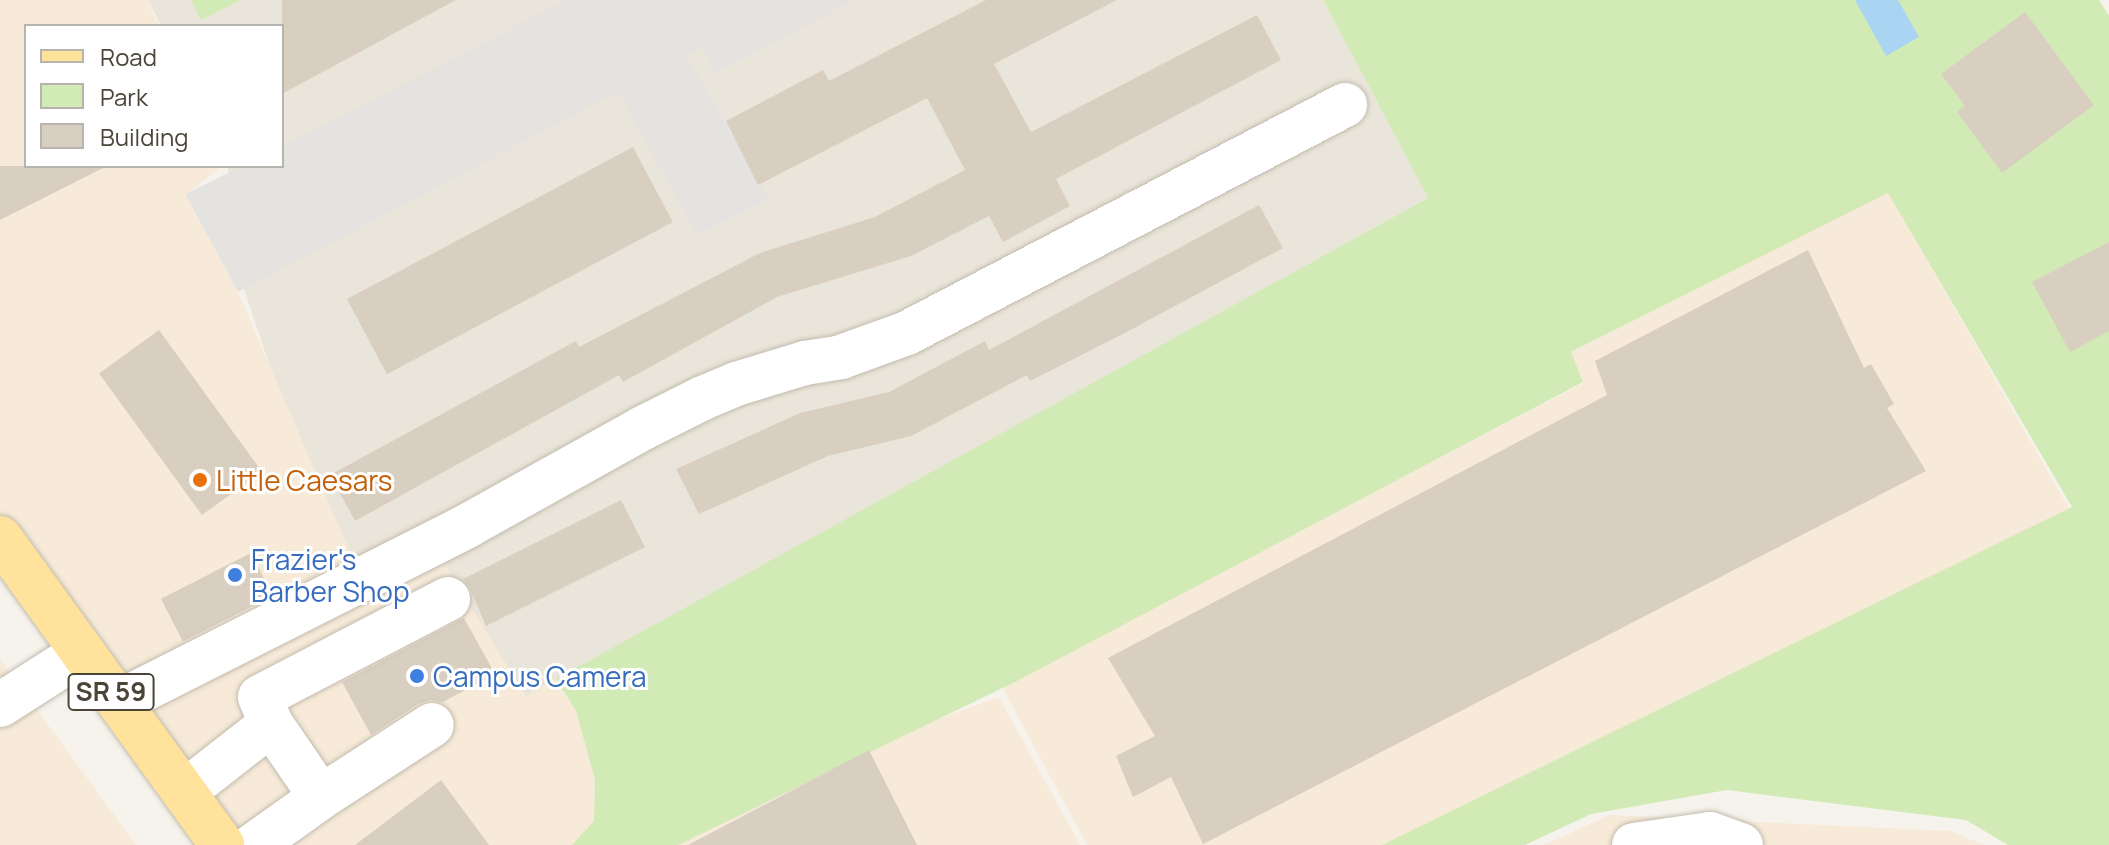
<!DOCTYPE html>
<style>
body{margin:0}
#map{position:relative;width:2109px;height:845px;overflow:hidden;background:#f6f3ec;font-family:Manrope,sans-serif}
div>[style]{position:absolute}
.residential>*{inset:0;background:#eae5da}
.commercial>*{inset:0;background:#f7ead8}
.green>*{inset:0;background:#d2eab5}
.parking>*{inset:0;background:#e5e3e0}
.water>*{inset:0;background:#a9d4f2}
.building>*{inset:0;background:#d8cfc1;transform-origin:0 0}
.roads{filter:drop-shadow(0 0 2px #c2bbae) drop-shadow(0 0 2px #c2bbae)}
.minor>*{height:44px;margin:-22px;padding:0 22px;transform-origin:22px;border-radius:22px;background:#fff}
.major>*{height:44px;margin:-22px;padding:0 22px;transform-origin:22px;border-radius:22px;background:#ffe39c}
.dots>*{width:22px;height:22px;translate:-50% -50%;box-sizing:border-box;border:4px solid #fff;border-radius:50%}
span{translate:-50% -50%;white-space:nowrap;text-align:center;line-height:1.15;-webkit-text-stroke:6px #fff;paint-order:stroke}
.shield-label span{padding:2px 6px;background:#fff;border:2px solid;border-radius:6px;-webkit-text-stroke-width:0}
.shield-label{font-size:26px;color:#4b4439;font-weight:700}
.food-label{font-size:28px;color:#c56008}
.left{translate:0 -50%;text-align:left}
.shop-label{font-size:28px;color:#366cbe}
.legend{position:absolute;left:24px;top:24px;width:260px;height:144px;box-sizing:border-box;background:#fff;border:2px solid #b7b4b0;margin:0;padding:10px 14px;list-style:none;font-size:24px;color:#4b4439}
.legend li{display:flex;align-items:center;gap:16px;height:40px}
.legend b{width:40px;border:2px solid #b7b4b0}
</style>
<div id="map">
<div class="residential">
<div style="clip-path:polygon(148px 0,1323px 0,1428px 198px,526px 697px,450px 574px,442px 554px,365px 588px,300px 457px,228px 241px,228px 166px,282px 166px,282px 26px,161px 26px)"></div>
</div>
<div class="commercial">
<div style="clip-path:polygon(0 0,147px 0,159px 26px,26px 26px,26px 166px,222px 166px,185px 195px,238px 292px,365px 587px,442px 554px,451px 575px,526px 696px,556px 679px,576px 711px,595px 780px,594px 821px,572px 845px,222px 845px,0 538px)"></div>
<div style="clip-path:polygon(1888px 192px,2071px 512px,1384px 845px,1087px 845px,1002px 687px,1583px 383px,1570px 353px)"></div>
<div style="clip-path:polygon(0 659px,136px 845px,0 845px)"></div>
<div style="clip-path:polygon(999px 697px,1080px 845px,675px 845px,878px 741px)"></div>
<div style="clip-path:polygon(1610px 815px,1950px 831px,1984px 845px,1544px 845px)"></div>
</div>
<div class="green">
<div style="clip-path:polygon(191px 0,241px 0,201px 20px)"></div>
<div style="clip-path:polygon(1323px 0,2099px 0,2109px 16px,2109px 845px,2008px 845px,1966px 820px,1727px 790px,1591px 814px,1525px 845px,1382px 845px,2072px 507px,1888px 193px,1571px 352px,1583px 382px,1015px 682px,678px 845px,572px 845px,594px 821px,595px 780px,576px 711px,556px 679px,1428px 198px)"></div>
</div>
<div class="parking">
<div style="clip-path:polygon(566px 0,855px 0,715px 73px,702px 47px,687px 56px,769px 199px,697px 235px,618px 92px,238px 292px,185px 194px,243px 166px,282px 166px,282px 147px)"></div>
</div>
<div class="water">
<div style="clip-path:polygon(1855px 0,1898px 0,1919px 37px,1886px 56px)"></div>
</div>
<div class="building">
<div style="clip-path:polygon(282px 0,456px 0,282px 94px)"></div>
<div style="clip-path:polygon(986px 0,1117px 0,994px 64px,1031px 132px,1257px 15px,1281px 60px,1056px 179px,1070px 206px,1003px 242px,989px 216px,911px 256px,777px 297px,623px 382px,619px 375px,355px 521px,330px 475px,576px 341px,579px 347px,760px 253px,875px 217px,965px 170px,927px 98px,758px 185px,726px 121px,823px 70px,829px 81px)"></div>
<div style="clip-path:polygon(2025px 12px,2094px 105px,2002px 173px,1957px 112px,1965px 106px,1941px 74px)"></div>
<div style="left:633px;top:147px;width:85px;height:324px;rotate:62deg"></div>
<div style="clip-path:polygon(0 166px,107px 166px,0 220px)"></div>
<div style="clip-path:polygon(1259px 205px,1283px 248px,1121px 335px,1030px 381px,1027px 375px,911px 436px,828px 456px,699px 514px,676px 469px,800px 413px,889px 392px,985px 341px,989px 350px)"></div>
<div style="clip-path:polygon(2109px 242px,2109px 331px,2070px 352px,2032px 282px)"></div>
<div style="clip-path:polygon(1808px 250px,1864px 368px,1871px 364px,1894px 404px,1887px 408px,1926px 471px,1203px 844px,1171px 777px,1133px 797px,1116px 756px,1155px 736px,1108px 658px,1607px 395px,1595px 361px)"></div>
<div style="left:159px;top:330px;width:175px;height:74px;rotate:54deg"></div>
<div style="clip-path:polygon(621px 500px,645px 547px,486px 626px,470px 588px,463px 579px)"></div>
<div style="left:251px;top:553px;width:48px;height:101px;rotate:63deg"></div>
<div style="clip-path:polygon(464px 618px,495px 674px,443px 702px,430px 700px,418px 704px,371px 735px,342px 682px)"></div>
<div style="clip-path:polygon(869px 750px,917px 845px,688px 845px)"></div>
<div style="clip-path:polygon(441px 780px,489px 845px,355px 845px)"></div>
</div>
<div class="roads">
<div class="minor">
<div style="left:119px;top:702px;width:390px;rotate:-26.8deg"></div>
<div style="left:467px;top:526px;width:201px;rotate:-29.1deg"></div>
<div style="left:643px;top:428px;width:67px;rotate:-26.6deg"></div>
<div style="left:703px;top:398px;width:36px;rotate:-23deg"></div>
<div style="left:736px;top:384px;width:72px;rotate:-16.9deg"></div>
<div style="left:805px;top:363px;width:36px;rotate:-9deg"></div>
<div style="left:841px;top:357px;width:70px;rotate:-20deg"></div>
<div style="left:907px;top:333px;width:494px;rotate:-27.5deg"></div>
<div style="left:0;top:705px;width:98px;rotate:-32.6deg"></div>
<div style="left:271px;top:724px;width:88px;rotate:55.6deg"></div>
<div style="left:321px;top:797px;width:132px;rotate:-33deg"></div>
<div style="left:184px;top:792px;width:110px;rotate:-38deg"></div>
<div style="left:271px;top:724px;width:29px;rotate:-112deg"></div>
<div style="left:260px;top:697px;width:212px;rotate:-27.5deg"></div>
<div style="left:254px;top:845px;width:82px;rotate:-35.6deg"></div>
<div style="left:1634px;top:845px;width:77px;rotate:-8.2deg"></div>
<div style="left:1710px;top:834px;width:33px;rotate:20deg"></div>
</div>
<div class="major">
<div style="left:0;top:538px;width:379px;rotate:54.1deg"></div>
</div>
</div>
<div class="dots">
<div style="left:200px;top:480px;background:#e8710a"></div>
<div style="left:235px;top:575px;background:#3f7fe0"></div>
<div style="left:417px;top:676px;background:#3f7fe0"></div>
</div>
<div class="shield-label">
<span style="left:111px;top:692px">SR 59</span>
</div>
<div class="food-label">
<span class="left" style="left:216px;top:480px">Little Caesars</span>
</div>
<div class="shop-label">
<span class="left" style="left:251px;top:575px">Frazier's<br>Barber Shop</span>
<span class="left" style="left:433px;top:676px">Campus Camera</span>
</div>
<ul class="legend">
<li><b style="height:10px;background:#ffe39c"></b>Road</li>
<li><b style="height:22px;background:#d2eab5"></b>Park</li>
<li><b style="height:22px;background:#d8cfc1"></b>Building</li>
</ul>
</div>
